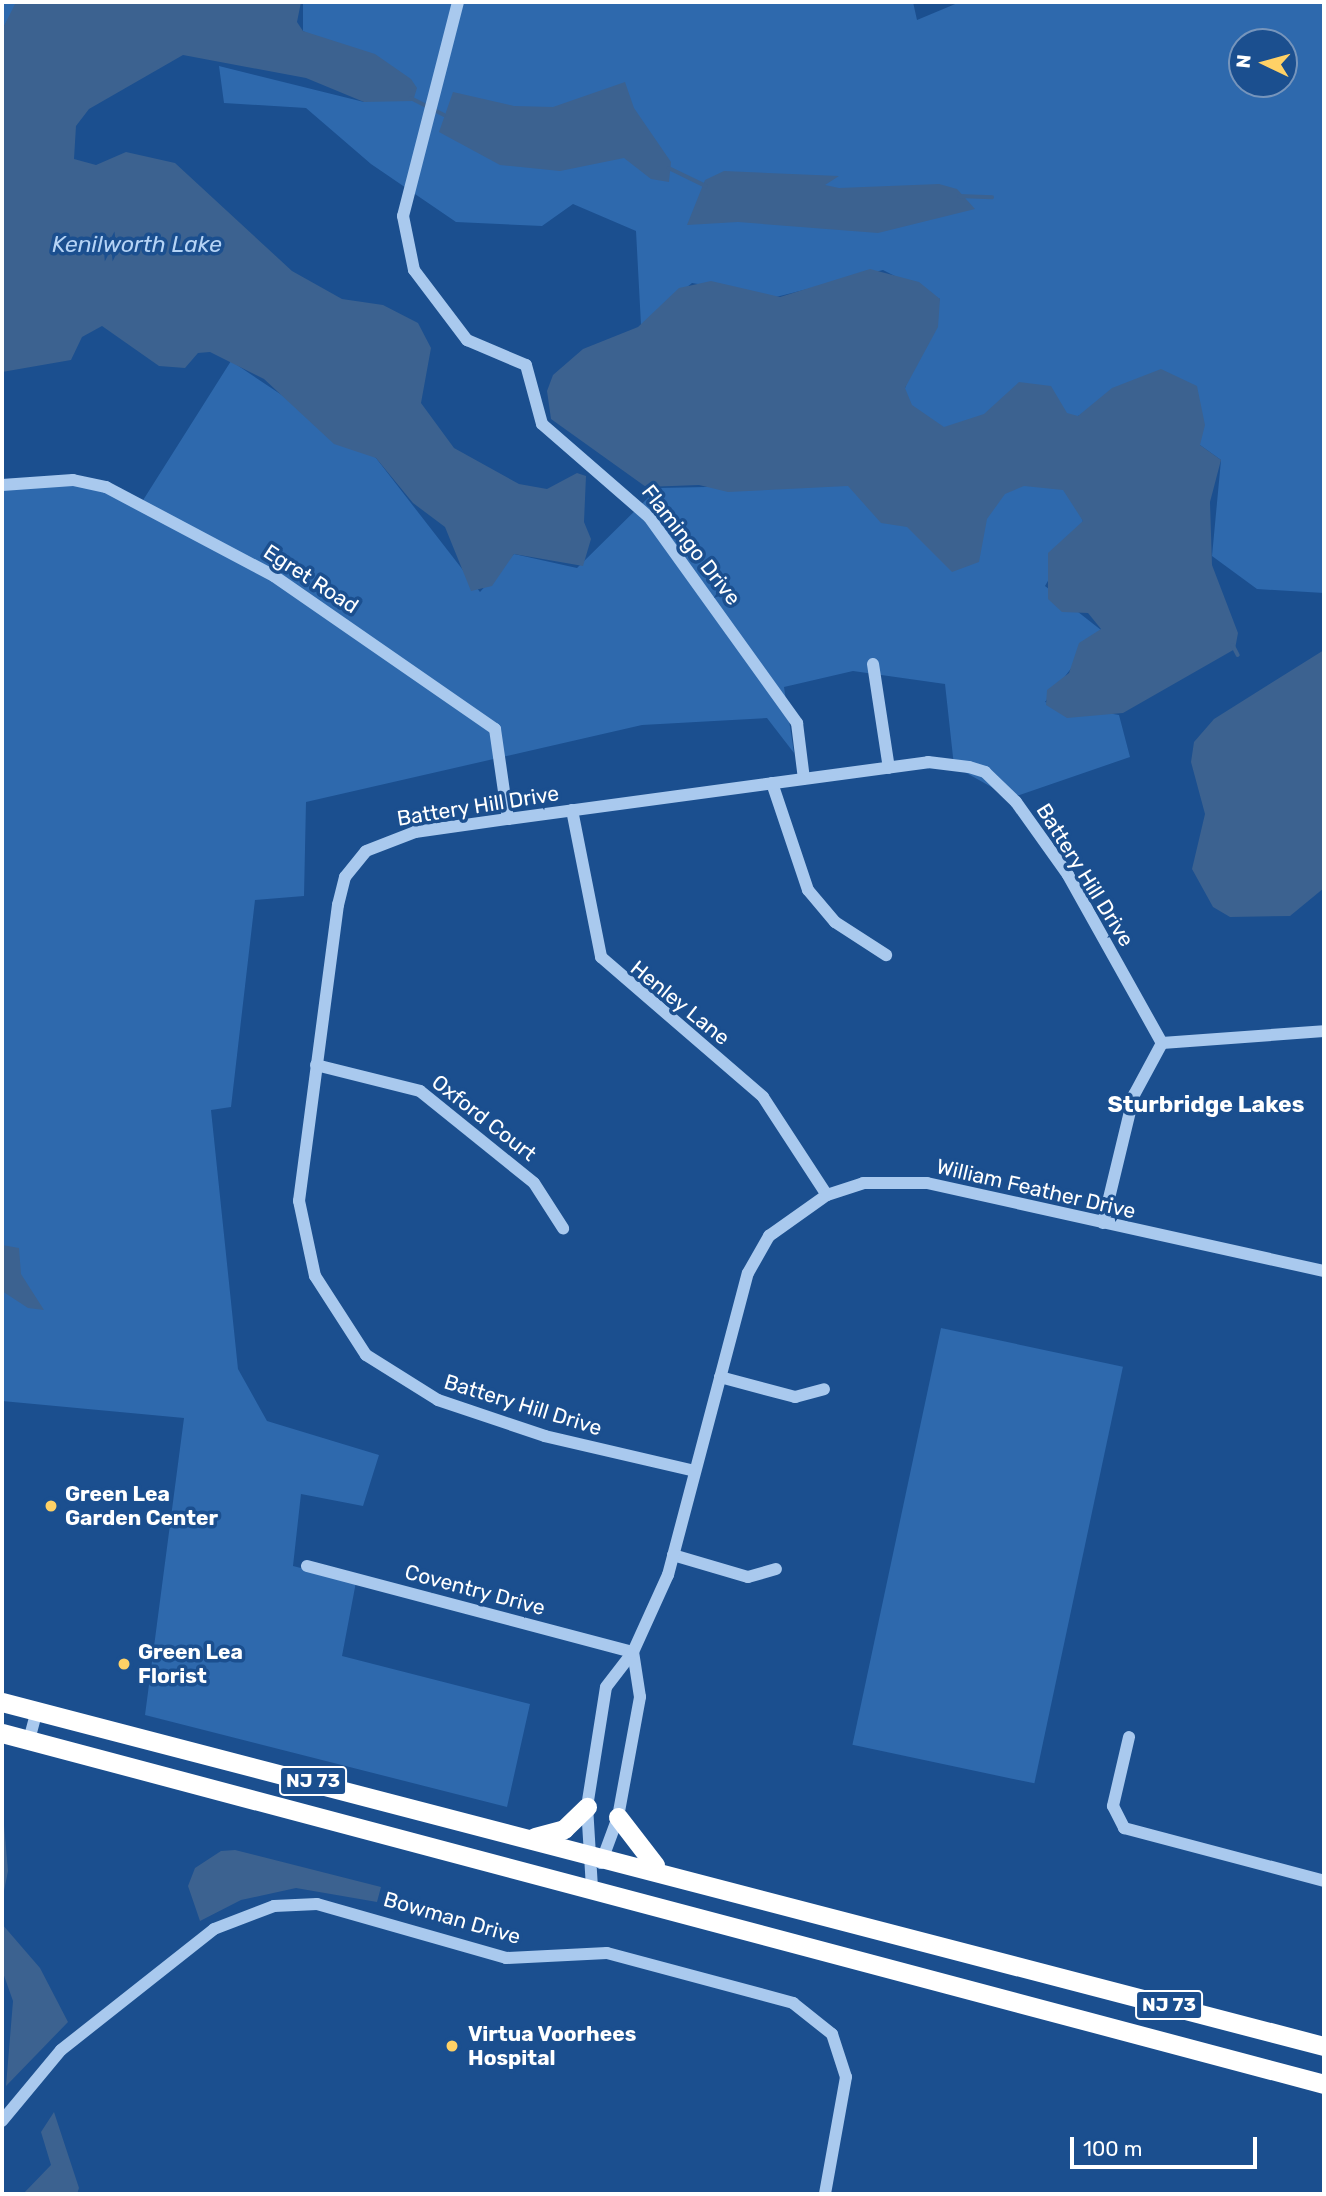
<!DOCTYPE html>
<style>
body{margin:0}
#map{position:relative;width:1326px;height:2196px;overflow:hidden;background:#1b4f8f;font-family:Rubik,sans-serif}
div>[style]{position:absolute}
.green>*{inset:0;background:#2e69ad;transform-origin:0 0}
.water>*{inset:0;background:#3c6290}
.stream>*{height:3.5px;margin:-1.75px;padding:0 1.75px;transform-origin:1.75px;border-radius:1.75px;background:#3c6290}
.minor>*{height:12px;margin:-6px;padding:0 6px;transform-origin:6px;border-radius:6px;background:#a9c9ee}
.highway>*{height:19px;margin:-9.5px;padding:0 9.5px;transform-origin:9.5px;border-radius:9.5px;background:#fff}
.dots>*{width:19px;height:19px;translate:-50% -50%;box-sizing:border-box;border:4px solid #1b4f8f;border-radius:50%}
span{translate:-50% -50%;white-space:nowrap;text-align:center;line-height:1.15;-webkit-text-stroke:7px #1b4f8f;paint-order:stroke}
.shield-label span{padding:2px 5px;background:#1b4f8f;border:2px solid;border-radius:5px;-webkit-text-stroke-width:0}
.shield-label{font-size:19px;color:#fff;font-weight:700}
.street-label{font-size:21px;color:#fff}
.poi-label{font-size:21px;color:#fff;font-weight:700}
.left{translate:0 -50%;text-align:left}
.water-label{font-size:23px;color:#b5d3f5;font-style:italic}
.neighbourhood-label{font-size:23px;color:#fff;font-weight:700}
.frame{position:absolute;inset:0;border:4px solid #fff;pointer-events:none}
.north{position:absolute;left:1228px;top:28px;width:70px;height:70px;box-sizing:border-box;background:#1b4f8f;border:2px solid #7695bc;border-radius:50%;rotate:275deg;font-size:19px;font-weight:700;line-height:28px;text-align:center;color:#fff}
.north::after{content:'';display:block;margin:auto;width:24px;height:32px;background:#ffd166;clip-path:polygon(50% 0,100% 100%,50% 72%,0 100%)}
.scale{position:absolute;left:1070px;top:2137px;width:187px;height:32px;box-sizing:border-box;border:4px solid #fff;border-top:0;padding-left:9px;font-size:21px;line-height:24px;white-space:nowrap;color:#fff;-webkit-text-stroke:5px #1b4f8f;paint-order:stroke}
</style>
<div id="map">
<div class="green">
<div style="clip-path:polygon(2px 2px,18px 2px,2px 30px)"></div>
<div style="clip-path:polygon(evenodd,303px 2px,913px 2px,917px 20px,960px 2px,1324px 2px,1324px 593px,1257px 589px,1212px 556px,1221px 460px,1200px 445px,1161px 370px,1078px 416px,1072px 497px,1083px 521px,1045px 586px,1101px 630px,1045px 702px,1119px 715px,1130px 757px,1011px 798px,954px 766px,945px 684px,853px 671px,784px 687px,794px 753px,767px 718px,642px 725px,306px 802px,304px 896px,255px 900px,231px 1107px,211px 1110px,238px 1369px,267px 1421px,379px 1455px,363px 1506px,301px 1494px,293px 1566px,356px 1582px,342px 1656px,530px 1704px,507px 1807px,145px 1715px,184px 1418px,2px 1401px,2px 487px,79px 480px,140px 505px,231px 361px,376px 458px,480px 592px,514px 554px,577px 568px,658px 488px,842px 484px,905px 388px,940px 299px,883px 270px,776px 297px,692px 283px,641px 325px,636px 231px,573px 204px,542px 226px,456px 222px,371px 164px,306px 108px,224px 103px,219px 66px,364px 102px,416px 91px,303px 31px,303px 2px,1242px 42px,1284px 42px,1284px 84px,1242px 84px,1242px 42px)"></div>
<div style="left:941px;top:1328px;width:186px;height:426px;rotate:12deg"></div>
</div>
<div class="water">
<div style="clip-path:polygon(16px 2px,301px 2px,297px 22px,303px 31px,375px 54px,411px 79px,417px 88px,413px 101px,364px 102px,306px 78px,183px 55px,89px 109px,76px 126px,74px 159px,96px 165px,126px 152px,175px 163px,292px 271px,342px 299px,383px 305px,418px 323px,431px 348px,421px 403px,454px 448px,519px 484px,547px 489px,577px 473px,586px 476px,584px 522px,591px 539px,583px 566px,514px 554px,492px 586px,471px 591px,445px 527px,413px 503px,376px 458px,334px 444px,264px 379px,210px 352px,198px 353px,185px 368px,159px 366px,102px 326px,82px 337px,71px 360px,2px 372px,2px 30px)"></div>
<div style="clip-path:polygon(625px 82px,634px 108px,671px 162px,669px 182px,651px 179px,624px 158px,560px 171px,500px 165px,439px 132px,453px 92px,514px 106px,553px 107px)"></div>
<div style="clip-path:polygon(724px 171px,839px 176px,825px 185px,839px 188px,939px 184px,957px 189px,975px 209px,878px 233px,738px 222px,687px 225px,705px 180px)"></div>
<div style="clip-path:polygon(870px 269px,919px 282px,940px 299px,938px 327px,905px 388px,912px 405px,944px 427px,984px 414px,1019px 382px,1051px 386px,1067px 413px,1078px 416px,1112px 388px,1161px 369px,1197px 386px,1205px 425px,1200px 445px,1221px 460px,1210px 502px,1212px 565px,1238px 633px,1235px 649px,1123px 713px,1067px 718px,1046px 705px,1047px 690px,1069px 673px,1079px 643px,1101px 629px,1088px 613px,1062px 612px,1048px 599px,1048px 553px,1083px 521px,1063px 490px,1024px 486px,1005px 494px,987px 519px,979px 562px,952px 572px,907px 527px,881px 523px,848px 486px,728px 492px,699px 485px,646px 487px,551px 419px,547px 391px,553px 375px,583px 349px,638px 327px,679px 288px,711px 281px,780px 297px)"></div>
<div style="clip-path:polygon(1324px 650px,1324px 888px,1290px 916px,1230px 917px,1213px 907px,1192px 869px,1205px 814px,1191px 762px,1194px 742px,1214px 719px)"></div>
<div style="clip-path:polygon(2px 1245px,19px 1248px,21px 1274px,44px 1310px,28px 1308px,2px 1291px)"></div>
<div style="clip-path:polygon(2px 1802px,8px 1871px,2px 1901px)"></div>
<div style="clip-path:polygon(235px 1850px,381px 1887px,377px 1902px,296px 1888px,241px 1900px,200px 1921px,188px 1886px,195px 1868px,221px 1851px)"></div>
<div style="clip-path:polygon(2px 1924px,40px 1968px,68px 2022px,6px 2086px,13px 2001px,2px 1970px)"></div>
<div style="clip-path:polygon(54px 2112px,79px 2188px,77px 2194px,23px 2194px,51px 2165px,41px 2132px)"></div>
</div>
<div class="stream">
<div style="left:411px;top:98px;width:37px;rotate:27deg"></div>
<div style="left:669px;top:168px;width:41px;rotate:25.9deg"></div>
<div style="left:959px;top:196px;width:33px;rotate:2deg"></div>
<div style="left:1233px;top:645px;width:11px;rotate:63deg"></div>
</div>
<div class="minor">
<div style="left:458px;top:2px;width:221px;rotate:104.4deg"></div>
<div style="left:403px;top:216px;width:55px;rotate:78.5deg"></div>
<div style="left:414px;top:270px;width:88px;rotate:52.9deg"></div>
<div style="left:467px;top:340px;width:64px;rotate:23deg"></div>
<div style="left:526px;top:365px;width:61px;rotate:74.8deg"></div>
<div style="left:542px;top:424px;width:142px;rotate:41deg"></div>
<div style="left:649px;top:517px;width:254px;rotate:54.3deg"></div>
<div style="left:797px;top:723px;width:56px;rotate:82.9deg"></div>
<div style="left:2px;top:485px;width:71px;rotate:-4deg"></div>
<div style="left:73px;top:480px;width:34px;rotate:12deg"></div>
<div style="left:106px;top:487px;width:190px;rotate:27.9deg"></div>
<div style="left:274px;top:576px;width:269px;rotate:34.7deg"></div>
<div style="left:495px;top:729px;width:91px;rotate:81.8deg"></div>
<div style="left:873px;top:664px;width:105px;rotate:81.3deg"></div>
<div style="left:772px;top:783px;width:113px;rotate:71.4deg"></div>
<div style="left:808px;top:890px;width:42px;rotate:49.8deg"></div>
<div style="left:835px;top:922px;width:61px;rotate:32.9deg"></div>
<div style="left:572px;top:810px;width:150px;rotate:78.8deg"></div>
<div style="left:601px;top:957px;width:214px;rotate:40.8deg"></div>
<div style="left:763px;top:1097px;width:117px;rotate:56.9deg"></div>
<div style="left:316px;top:1065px;width:107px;rotate:14deg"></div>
<div style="left:420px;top:1091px;width:146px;rotate:38.9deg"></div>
<div style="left:534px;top:1183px;width:54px;rotate:57.2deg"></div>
<div style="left:1103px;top:1223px;width:132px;rotate:-76.4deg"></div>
<div style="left:1134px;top:1095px;width:59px;rotate:-61.7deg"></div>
<div style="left:1162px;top:1043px;width:162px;rotate:-4.2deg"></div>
<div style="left:720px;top:1377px;width:78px;rotate:14.9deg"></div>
<div style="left:795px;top:1397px;width:30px;rotate:-15deg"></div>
<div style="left:695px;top:1471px;width:154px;rotate:-166.9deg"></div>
<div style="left:545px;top:1436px;width:113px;rotate:-161.4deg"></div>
<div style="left:438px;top:1400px;width:85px;rotate:-148deg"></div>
<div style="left:366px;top:1355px;width:94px;rotate:-122.8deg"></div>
<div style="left:315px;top:1276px;width:77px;rotate:-102deg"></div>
<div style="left:299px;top:1201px;width:299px;rotate:-82.5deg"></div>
<div style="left:338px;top:905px;width:29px;rotate:-76deg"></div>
<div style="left:345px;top:877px;width:33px;rotate:-51deg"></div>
<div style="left:366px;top:851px;width:53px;rotate:-21.2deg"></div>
<div style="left:415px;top:832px;width:94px;rotate:-8deg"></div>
<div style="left:508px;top:819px;width:424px;rotate:-7.7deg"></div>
<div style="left:928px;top:762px;width:41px;rotate:7deg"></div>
<div style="left:969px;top:767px;width:17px;rotate:17deg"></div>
<div style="left:985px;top:772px;width:43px;rotate:44.1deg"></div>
<div style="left:1016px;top:802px;width:90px;rotate:54.5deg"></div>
<div style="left:1068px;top:875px;width:193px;rotate:60.8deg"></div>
<div style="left:673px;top:1555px;width:78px;rotate:16.3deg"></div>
<div style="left:748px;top:1577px;width:29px;rotate:-16deg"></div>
<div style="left:307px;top:1566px;width:337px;rotate:14.8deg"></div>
<div style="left:1129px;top:1737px;width:71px;rotate:103.1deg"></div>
<div style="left:1113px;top:1806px;width:25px;rotate:63deg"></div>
<div style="left:1124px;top:1828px;width:207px;rotate:14.8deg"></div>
<div style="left:29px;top:1740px;width:30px;rotate:-75deg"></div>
<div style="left:601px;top:1863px;width:49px;rotate:-69.7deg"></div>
<div style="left:618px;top:1817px;width:122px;rotate:-79.6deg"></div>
<div style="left:640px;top:1697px;width:46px;rotate:-98.8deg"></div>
<div style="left:592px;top:1888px;width:81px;rotate:-93.5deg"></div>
<div style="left:587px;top:1807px;width:121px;rotate:-81deg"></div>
<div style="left:606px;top:1687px;width:44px;rotate:-52.4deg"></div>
<div style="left:633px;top:1652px;width:85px;rotate:-65.6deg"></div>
<div style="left:668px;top:1575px;width:312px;rotate:-75.2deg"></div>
<div style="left:748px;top:1273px;width:43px;rotate:-60.4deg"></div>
<div style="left:769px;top:1236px;width:71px;rotate:-35.3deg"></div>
<div style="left:827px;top:1195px;width:38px;rotate:-18deg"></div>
<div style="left:863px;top:1183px;width:64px"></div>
<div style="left:927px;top:1183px;width:407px;rotate:12.5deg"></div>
<div style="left:2px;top:2121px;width:92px;rotate:-50.3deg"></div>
<div style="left:61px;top:2050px;width:195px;rotate:-38.3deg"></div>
<div style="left:214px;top:1929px;width:64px;rotate:-21deg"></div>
<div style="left:274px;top:1906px;width:43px;rotate:-2.7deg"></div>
<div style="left:317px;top:1904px;width:197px;rotate:15.9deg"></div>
<div style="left:506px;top:1958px;width:101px;rotate:-2.8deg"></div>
<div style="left:607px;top:1953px;width:193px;rotate:15deg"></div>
<div style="left:793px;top:2003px;width:50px;rotate:38.5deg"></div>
<div style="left:832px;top:2034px;width:45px;rotate:72deg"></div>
<div style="left:846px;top:2077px;width:119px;rotate:100.2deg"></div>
</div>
<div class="highway">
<div style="left:2px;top:1702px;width:1366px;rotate:14.59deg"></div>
<div style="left:2px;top:1733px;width:1368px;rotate:14.87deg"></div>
<div style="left:618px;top:1817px;width:61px;rotate:52.4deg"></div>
<div style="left:535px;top:1837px;width:30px;rotate:-15deg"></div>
<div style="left:564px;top:1829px;width:32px;rotate:-44deg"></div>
</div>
<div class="dots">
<div style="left:51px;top:1506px;background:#ffd166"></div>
<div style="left:124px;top:1664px;background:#ffd166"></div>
<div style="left:452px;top:2046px;background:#ffd166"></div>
</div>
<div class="shield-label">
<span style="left:313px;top:1781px">NJ 73</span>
<span style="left:1169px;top:2005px">NJ 73</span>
</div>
<div class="street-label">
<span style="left:691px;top:545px;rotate:52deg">Flamingo Drive</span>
<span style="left:311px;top:579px;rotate:33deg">Egret Road</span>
<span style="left:478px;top:806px;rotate:-9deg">Battery Hill Drive</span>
<span style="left:1085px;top:875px;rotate:58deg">Battery Hill Drive</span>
<span style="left:680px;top:1003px;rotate:39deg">Henley Lane</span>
<span style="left:484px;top:1118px;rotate:38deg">Oxford Court</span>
<span style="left:1036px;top:1189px;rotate:13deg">William Feather Drive</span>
<span style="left:523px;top:1405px;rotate:17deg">Battery Hill Drive</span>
<span style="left:475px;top:1590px;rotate:15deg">Coventry Drive</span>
<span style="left:452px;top:1918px;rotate:16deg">Bowman Drive</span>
</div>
<div class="poi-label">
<span class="left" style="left:65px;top:1506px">Green Lea<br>Garden Center</span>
<span class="left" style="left:138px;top:1664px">Green Lea<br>Florist</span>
<span class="left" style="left:468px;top:2046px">Virtua Voorhees<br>Hospital</span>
</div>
<div class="water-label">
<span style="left:137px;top:244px">Kenilworth Lake</span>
</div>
<div class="neighbourhood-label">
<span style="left:1206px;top:1104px">Sturbridge Lakes</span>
</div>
<div class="frame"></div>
<div class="north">N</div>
<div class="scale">100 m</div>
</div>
